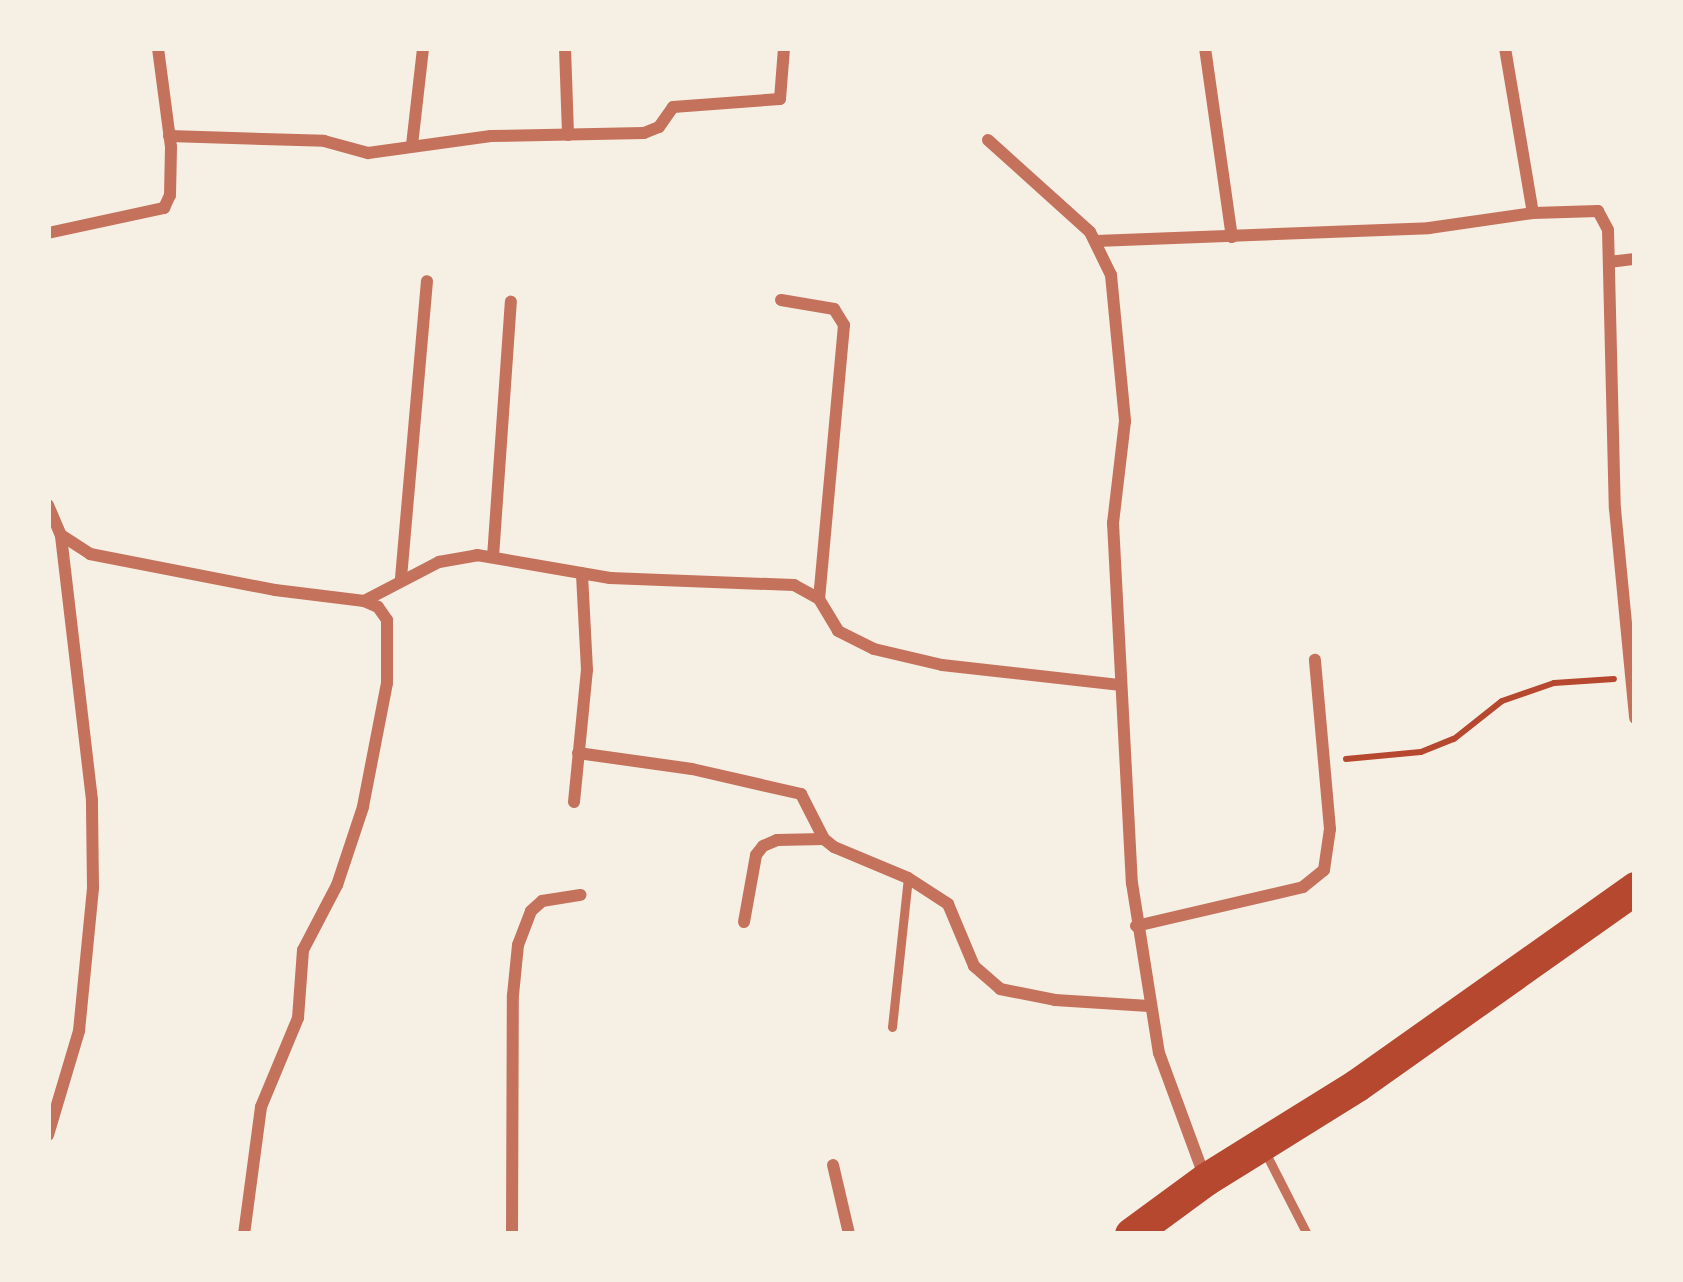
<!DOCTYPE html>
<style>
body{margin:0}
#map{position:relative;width:1683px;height:1282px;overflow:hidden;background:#f6efe4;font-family:"PT Sans Narrow",sans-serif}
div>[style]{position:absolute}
.path>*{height:6px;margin:-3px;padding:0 3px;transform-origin:3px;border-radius:3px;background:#b5482f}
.service>*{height:9px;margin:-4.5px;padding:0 4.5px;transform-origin:4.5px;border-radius:4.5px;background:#c5725c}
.minor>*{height:12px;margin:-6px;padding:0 6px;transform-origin:6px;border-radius:6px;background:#c5725c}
.trunk>*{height:33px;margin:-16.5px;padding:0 16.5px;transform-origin:16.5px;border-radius:16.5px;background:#b5482f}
span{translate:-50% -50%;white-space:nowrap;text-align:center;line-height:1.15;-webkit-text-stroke:10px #f6efe4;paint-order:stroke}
.frame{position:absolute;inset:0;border:51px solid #f6efe4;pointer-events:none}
</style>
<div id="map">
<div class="path">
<div style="left:1346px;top:759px;width:75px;rotate:-5.3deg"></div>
<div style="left:1421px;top:752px;width:35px;rotate:-22deg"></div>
<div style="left:1454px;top:739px;width:61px;rotate:-38.4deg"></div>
<div style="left:1502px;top:701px;width:55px;rotate:-19.1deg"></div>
<div style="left:1554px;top:683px;width:60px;rotate:-3.8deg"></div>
</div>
<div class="service">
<div style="left:892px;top:1027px;width:150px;rotate:-83.9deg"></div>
<div style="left:1264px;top:1150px;width:94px;rotate:62.9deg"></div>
</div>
<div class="minor">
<div style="left:565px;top:48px;width:87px;rotate:88deg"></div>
<div style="left:1205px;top:48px;width:191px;rotate:81.9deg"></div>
<div style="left:1505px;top:48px;width:167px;rotate:80.4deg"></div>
<div style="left:169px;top:136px;width:155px;rotate:1.8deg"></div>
<div style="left:324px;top:141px;width:46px;rotate:15.3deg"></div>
<div style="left:368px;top:153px;width:124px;rotate:-7.9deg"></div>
<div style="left:491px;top:136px;width:153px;rotate:-1.1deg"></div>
<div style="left:644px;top:133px;width:16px;rotate:-22deg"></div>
<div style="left:659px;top:127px;width:24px;rotate:-55deg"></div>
<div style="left:673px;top:107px;width:107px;rotate:-4.3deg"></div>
<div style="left:780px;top:99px;width:51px;rotate:-85.5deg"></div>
<div style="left:988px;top:140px;width:137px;rotate:42deg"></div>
<div style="left:1090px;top:232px;width:48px;rotate:64deg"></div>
<div style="left:1111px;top:275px;width:147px;rotate:84.5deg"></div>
<div style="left:1125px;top:421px;width:103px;rotate:96.7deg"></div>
<div style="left:1113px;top:523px;width:361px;rotate:87deg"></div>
<div style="left:1132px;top:883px;width:172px;rotate:81deg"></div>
<div style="left:1159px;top:1053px;width:133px;rotate:69.8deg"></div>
<div style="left:412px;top:145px;width:98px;rotate:-83.5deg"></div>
<div style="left:48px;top:233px;width:119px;rotate:-12.2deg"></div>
<div style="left:164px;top:208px;width:14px;rotate:-65deg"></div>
<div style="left:170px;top:195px;width:48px;rotate:-88.8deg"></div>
<div style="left:171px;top:147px;width:100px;rotate:-97.5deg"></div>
<div style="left:1096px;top:241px;width:333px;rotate:-2.2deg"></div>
<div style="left:1429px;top:228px;width:105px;rotate:-8.2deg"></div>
<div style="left:1533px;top:213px;width:65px;rotate:-1.8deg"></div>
<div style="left:1598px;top:211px;width:21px;rotate:62deg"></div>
<div style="left:1608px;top:230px;width:279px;rotate:88.6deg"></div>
<div style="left:1615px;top:509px;width:210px;rotate:84.5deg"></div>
<div style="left:1609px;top:262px;width:26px;rotate:-7deg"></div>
<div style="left:781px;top:300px;width:54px;rotate:9.6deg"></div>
<div style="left:834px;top:309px;width:19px;rotate:58deg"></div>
<div style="left:844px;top:325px;width:275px;rotate:95.2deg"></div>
<div style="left:48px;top:505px;width:33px;rotate:67deg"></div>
<div style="left:61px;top:535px;width:35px;rotate:33deg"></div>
<div style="left:90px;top:554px;width:188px;rotate:11deg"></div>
<div style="left:275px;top:590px;width:90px;rotate:7deg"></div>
<div style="left:364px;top:601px;width:15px;rotate:23deg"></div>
<div style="left:378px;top:607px;width:16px;rotate:55deg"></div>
<div style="left:387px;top:620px;width:63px;rotate:90deg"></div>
<div style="left:387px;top:683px;width:126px;rotate:101deg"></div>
<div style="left:363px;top:807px;width:82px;rotate:108.4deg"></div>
<div style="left:337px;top:885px;width:73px;rotate:117.6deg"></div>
<div style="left:303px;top:950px;width:68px;rotate:94.2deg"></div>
<div style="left:298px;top:1018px;width:96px;rotate:112.6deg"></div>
<div style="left:261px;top:1107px;width:128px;rotate:97.6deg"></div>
<div style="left:493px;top:557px;width:256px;rotate:-86deg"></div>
<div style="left:401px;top:578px;width:298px;rotate:-85deg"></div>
<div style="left:364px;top:601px;width:85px;rotate:-27.5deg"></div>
<div style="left:439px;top:562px;width:39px;rotate:-10deg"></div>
<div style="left:477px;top:555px;width:135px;rotate:9.8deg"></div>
<div style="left:610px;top:578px;width:184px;rotate:2.2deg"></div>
<div style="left:794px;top:585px;width:29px;rotate:29deg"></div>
<div style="left:819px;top:599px;width:37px;rotate:59deg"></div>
<div style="left:838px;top:631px;width:40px;rotate:26.6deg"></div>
<div style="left:874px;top:649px;width:70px;rotate:13.2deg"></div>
<div style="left:942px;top:665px;width:178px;rotate:6.4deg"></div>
<div style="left:578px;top:753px;width:115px;rotate:8deg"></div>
<div style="left:692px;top:769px;width:112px;rotate:12.9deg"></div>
<div style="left:801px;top:794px;width:51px;rotate:62.9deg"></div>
<div style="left:824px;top:839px;width:13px;rotate:39deg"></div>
<div style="left:834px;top:847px;width:80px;rotate:22.7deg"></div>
<div style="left:908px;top:878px;width:48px;rotate:33deg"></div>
<div style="left:948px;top:904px;width:67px;rotate:67.2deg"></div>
<div style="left:974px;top:966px;width:35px;rotate:41deg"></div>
<div style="left:1000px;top:989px;width:56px;rotate:11.3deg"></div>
<div style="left:1055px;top:1000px;width:94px;rotate:3.7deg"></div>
<div style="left:574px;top:802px;width:133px;rotate:-84.4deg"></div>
<div style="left:587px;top:670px;width:97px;rotate:-93deg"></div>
<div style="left:744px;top:922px;width:68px;rotate:-79.8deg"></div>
<div style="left:756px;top:855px;width:11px;rotate:-52deg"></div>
<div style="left:763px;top:846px;width:15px;rotate:-23deg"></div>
<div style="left:777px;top:840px;width:47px;rotate:-1.2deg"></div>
<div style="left:1136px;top:926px;width:171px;rotate:-13.1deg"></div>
<div style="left:1303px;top:887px;width:27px;rotate:-39deg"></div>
<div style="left:1324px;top:870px;width:41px;rotate:-81.7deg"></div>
<div style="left:1330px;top:829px;width:170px;rotate:-95.1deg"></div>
<div style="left:48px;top:1135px;width:109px;rotate:-73.4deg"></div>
<div style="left:79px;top:1031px;width:144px;rotate:-84.4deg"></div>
<div style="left:93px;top:888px;width:88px;rotate:-90.7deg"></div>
<div style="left:92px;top:800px;width:267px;rotate:-96.7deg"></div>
<div style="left:833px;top:1165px;width:71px;rotate:76.9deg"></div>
<div style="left:512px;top:1234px;width:239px;rotate:-89.8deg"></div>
<div style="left:513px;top:995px;width:50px;rotate:-84.3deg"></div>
<div style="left:518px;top:945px;width:36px;rotate:-69deg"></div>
<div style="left:531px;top:911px;width:15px;rotate:-42deg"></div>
<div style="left:542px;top:901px;width:39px;rotate:-9deg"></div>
</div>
<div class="trunk">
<div style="left:1131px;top:1234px;width:93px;rotate:-36.3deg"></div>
<div style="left:1206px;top:1179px;width:178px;rotate:-31.9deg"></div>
<div style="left:1357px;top:1085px;width:341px;rotate:-35.3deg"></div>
</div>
<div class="frame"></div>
</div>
